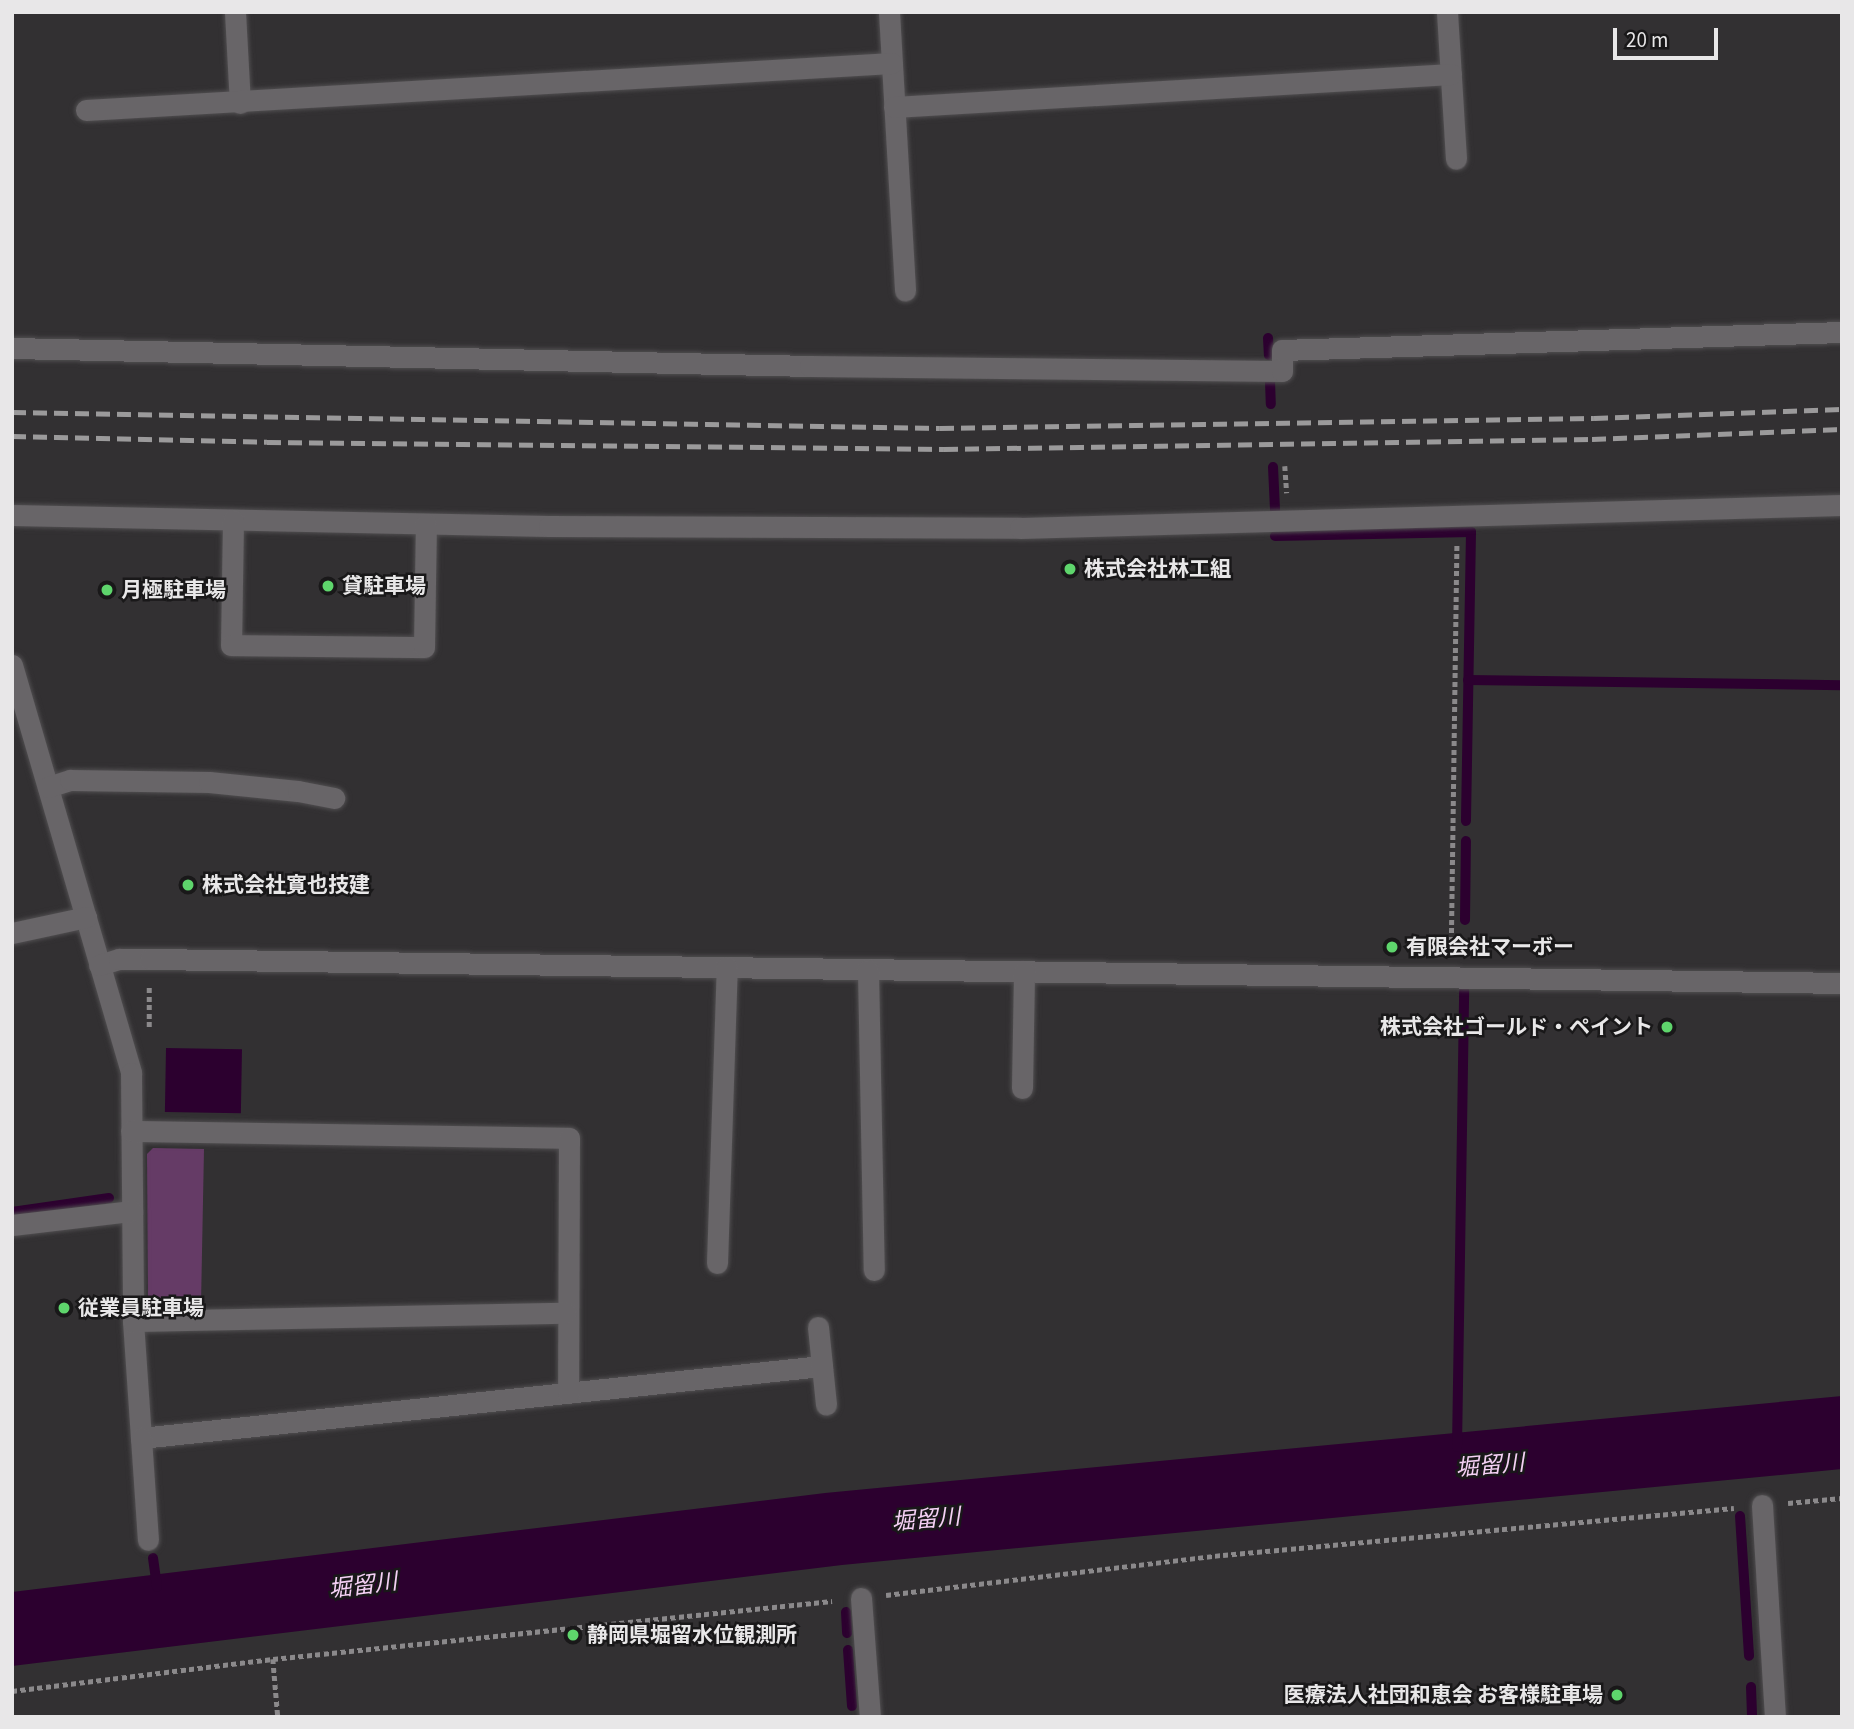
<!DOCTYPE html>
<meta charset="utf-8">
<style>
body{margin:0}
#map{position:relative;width:1854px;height:1729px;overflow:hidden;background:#323032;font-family:"Source Sans 3","Noto Sans JP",sans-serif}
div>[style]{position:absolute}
.green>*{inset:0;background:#653b66}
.water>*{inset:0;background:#2c002f;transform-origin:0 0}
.stream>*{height:10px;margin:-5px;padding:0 5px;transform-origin:5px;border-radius:5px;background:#2c002f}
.path>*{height:4.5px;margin-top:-2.25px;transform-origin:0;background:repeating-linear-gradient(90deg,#8b898b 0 5px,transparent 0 8.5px)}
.roads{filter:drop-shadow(0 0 2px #504e50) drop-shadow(0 0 2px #504e50)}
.minor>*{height:21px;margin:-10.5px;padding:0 10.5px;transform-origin:10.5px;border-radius:10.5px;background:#686568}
.rail>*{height:5px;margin-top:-2.5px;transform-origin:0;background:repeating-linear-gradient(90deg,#9b9a9b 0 14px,transparent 0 21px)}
.dots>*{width:19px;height:19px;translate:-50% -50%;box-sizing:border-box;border:4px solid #191819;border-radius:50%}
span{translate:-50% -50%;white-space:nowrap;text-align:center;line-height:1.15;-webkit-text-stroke:5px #191819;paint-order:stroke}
.poi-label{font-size:21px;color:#e8e7e8;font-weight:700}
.left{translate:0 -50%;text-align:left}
.right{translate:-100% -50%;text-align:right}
.water-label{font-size:23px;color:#f5d1f5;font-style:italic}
.frame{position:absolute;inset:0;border:14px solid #e8e7e8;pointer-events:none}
.scale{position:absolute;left:1613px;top:28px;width:105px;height:32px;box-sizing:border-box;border:4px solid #e8e7e8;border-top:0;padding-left:9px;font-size:21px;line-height:24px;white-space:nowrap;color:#e8e7e8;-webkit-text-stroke:5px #191819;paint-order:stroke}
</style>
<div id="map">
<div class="green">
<div style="clip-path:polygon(153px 1148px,204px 1149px,201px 1304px,156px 1305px,148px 1297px,147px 1154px)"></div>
</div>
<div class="water">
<div style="left:166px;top:1048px;width:76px;height:64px;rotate:1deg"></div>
<div style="clip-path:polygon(1842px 1396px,1842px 1469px,842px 1565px,12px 1666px,12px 1592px,825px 1493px)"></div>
</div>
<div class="stream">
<div style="left:1268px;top:338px;width:17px;rotate:87deg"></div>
<div style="left:1270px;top:381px;width:23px;rotate:88deg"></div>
<div style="left:1273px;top:467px;width:43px;rotate:87.3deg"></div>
<div style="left:1275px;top:536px;width:196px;rotate:-1.2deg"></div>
<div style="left:1471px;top:532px;width:289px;rotate:91deg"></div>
<div style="left:1468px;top:680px;width:374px;rotate:0.8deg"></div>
<div style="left:1465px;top:920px;width:79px;rotate:-89.3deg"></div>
<div style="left:12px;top:1212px;width:98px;rotate:-8.2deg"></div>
<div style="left:1457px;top:1447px;width:456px;rotate:-89.1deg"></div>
<div style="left:1740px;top:1516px;width:140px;rotate:86.3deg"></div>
<div style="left:153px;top:1558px;width:29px;rotate:82deg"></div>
<div style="left:846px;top:1612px;width:21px;rotate:87deg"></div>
<div style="left:848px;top:1650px;width:56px;rotate:85.9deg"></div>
<div style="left:1751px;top:1687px;width:30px;rotate:88deg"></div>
</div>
<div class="path">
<div style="left:1285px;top:466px;width:27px;rotate:86deg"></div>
<div style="left:1451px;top:950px;width:407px;rotate:-89.2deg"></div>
<div style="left:149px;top:1027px;width:41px;rotate:-90deg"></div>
<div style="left:1788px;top:1503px;width:54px;rotate:-5.3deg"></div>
<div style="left:886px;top:1595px;width:339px;rotate:-6.8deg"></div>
<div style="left:1223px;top:1555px;width:513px;rotate:-5.26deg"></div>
<div style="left:273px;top:1659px;width:58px;rotate:85.1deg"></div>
<div style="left:12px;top:1691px;width:263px;rotate:-7deg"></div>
<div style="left:273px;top:1659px;width:562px;rotate:-5.92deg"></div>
</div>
<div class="roads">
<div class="minor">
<div style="left:235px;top:12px;width:91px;rotate:86.9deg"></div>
<div style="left:889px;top:12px;width:279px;rotate:86.7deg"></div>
<div style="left:1447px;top:12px;width:147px;rotate:86.5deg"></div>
<div style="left:894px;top:107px;width:558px;rotate:-3.39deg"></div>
<div style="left:86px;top:110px;width:807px;rotate:-3.34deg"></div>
<div style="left:12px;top:348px;width:798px;rotate:1.29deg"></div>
<div style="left:810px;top:366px;width:472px;rotate:0.6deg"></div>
<div style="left:1282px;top:371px;width:21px;rotate:-90deg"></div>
<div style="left:1282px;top:350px;width:560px;rotate:-1.84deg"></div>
<div style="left:12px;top:515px;width:537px;rotate:1.17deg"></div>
<div style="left:549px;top:526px;width:471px;rotate:0.2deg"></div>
<div style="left:1020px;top:528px;width:822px;rotate:-1.6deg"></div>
<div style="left:233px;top:520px;width:125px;rotate:90.9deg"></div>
<div style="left:231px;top:645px;width:193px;rotate:0.6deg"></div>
<div style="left:424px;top:647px;width:123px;rotate:-89.1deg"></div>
<div style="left:12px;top:665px;width:425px;rotate:73.7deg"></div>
<div style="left:131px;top:1073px;width:248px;rotate:89.5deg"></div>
<div style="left:133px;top:1321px;width:117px;rotate:86.1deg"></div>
<div style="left:141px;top:1438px;width:685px;rotate:-6.04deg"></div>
<div style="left:48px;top:787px;width:23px;rotate:-18deg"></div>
<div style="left:70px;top:780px;width:139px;rotate:0.8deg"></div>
<div style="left:209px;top:782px;width:89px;rotate:5.8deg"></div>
<div style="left:298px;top:791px;width:37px;rotate:11deg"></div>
<div style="left:12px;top:933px;width:76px;rotate:-12.2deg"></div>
<div style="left:99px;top:965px;width:21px;rotate:-17deg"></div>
<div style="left:119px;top:959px;width:31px"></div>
<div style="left:150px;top:959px;width:1692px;rotate:0.81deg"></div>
<div style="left:868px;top:970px;width:300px;rotate:88.9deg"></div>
<div style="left:1022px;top:1088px;width:117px;rotate:-89deg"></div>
<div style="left:131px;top:1131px;width:438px;rotate:0.9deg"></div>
<div style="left:569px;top:1138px;width:255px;rotate:90.2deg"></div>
<div style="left:12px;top:1225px;width:121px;rotate:-6.7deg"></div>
<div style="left:717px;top:1263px;width:296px;rotate:-88.1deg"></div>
<div style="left:133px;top:1321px;width:433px;rotate:-1.1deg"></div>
<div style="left:818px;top:1327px;width:78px;rotate:84.1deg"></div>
<div style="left:141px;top:1438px;width:102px;rotate:86.1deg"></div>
<div style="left:1762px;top:1505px;width:212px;rotate:86.5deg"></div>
<div style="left:861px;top:1598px;width:119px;rotate:85.7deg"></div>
</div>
</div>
<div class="rail">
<div style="left:12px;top:412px;width:928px;rotate:0.99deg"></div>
<div style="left:940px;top:428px;width:654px;rotate:-0.88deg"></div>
<div style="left:1594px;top:418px;width:248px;rotate:-2.1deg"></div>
<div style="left:12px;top:436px;width:255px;rotate:1.3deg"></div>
<div style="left:267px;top:442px;width:677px;rotate:0.59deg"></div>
<div style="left:944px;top:449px;width:648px;rotate:-0.88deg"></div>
<div style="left:1592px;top:439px;width:250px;rotate:-2.3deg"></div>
</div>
<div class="dots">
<div style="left:1070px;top:569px;background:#5ed56c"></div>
<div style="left:328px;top:586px;background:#5ed56c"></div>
<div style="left:107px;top:590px;background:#5ed56c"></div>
<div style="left:188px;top:885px;background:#5ed56c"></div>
<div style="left:1392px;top:947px;background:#5ed56c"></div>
<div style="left:1667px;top:1027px;background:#5ed56c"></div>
<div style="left:64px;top:1308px;background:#5ed56c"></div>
<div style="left:573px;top:1635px;background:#5ed56c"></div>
<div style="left:1617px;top:1695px;background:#5ed56c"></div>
</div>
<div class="poi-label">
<span class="left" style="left:1084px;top:569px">株式会社林工組</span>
<span class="left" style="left:342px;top:586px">貸駐車場</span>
<span class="left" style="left:121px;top:590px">月極駐車場</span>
<span class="left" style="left:202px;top:885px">株式会社寛也技建</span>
<span class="left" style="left:1406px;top:947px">有限会社マーボー</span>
<span class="right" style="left:1653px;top:1027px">株式会社ゴールド・ペイント</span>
<span class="left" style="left:78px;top:1308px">従業員駐車場</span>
<span class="left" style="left:587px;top:1635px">静岡県堀留水位観測所</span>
<span class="right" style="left:1603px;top:1695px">医療法人社団和恵会 お客様駐車場</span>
</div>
<div class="water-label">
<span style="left:1490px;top:1466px;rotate:-5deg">堀留川</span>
<span style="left:926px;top:1520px;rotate:-5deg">堀留川</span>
<span style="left:363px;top:1586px;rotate:-7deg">堀留川</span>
</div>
<div class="frame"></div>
<div class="scale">20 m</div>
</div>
